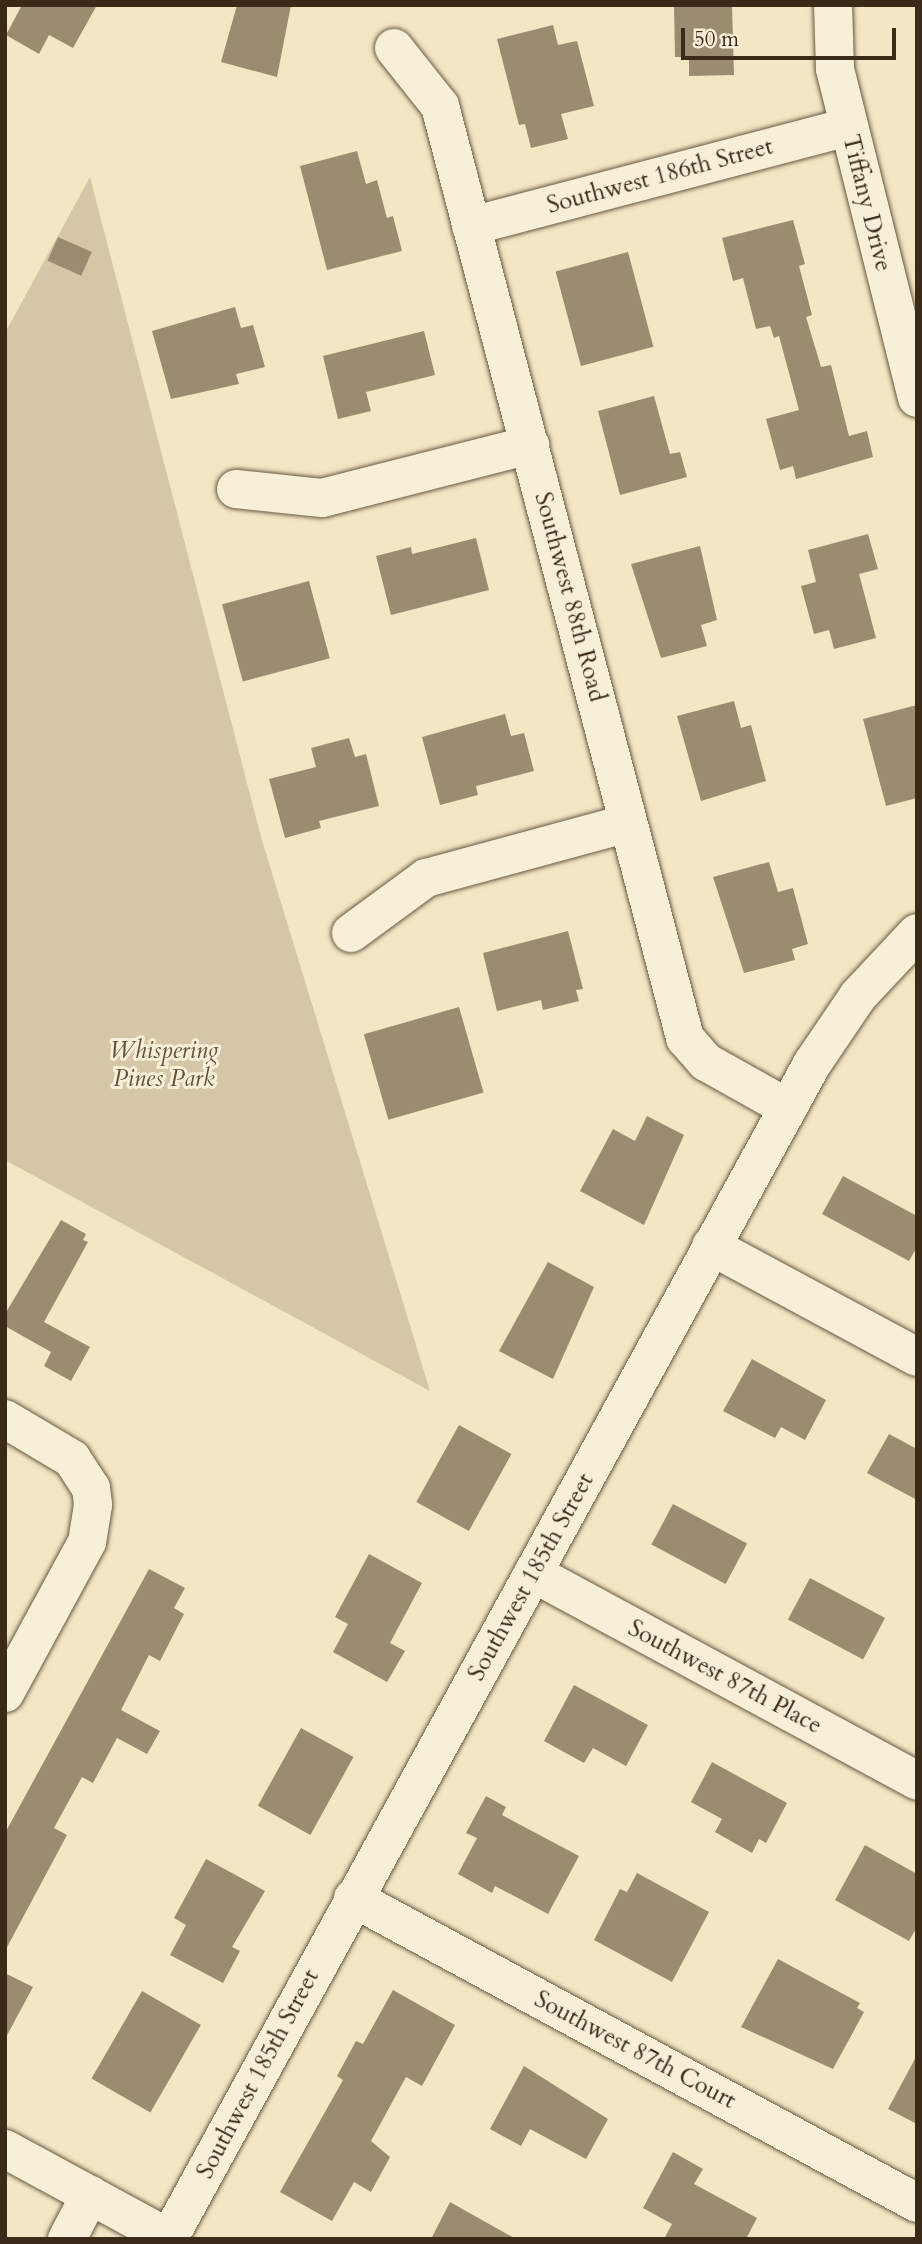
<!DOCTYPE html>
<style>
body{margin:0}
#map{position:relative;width:922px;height:2244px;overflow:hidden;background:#f3e6c3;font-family:Cardo,serif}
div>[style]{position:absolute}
.green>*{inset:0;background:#d4c6a6}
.building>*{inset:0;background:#9b8c71;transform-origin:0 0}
.roads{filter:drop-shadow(0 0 2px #695943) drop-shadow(0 0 2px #695943)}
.minor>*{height:38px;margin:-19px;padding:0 19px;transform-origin:19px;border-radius:19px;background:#f7efd8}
span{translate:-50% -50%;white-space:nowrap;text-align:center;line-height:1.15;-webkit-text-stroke:6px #f7efd8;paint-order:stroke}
.street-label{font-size:24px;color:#3b2a18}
.park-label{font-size:24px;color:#61513c;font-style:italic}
.frame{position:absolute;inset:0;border:7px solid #3b2a18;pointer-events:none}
.scale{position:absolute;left:681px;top:28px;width:215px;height:32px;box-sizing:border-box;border:4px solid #3b2a18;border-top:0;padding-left:9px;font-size:21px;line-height:24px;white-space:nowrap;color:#3b2a18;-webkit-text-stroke:5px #f7efd8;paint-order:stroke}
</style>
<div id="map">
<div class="green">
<div style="clip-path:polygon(90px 177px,261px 837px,430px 1391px,5px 1160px,5px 333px)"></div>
</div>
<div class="building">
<div style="clip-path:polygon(22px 5px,97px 5px,73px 48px,49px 35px,39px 54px,6px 35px)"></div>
<div style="clip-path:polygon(237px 5px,291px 5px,277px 77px,221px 62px)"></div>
<div style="clip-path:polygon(674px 5px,732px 5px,734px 75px,689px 76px,689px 57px,675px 57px)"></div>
<div style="clip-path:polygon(553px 25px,558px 45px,577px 41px,594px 106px,561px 114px,568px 139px,531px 148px,525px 124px,519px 125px,497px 39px)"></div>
<div style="clip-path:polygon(357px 151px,366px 184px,377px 180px,387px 218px,393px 216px,402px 251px,327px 270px,300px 166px)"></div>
<div style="clip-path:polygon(793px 220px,805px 264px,799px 266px,812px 315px,806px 317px,821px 367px,831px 365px,849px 436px,867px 431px,873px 457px,796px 479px,793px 466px,780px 470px,766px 419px,799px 410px,779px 336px,774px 338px,770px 326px,756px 329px,743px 278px,733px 281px,722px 238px)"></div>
<div style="left:58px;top:237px;width:37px;height:26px;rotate:24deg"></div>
<div style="left:628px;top:252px;width:98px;height:75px;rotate:75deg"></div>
<div style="clip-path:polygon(235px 307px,241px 328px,253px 325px,265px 367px,236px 374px,239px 384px,171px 399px,152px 331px)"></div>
<div style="clip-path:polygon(424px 331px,435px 375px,366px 392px,371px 411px,338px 419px,323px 356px)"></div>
<div style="clip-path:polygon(654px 396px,670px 454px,680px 452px,687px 477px,620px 495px,598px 411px)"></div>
<div style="clip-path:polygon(868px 534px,878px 569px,859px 574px,876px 638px,834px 649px,829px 630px,814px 634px,801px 586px,816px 582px,808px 550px)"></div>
<div style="clip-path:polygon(476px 538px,489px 590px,391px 615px,376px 556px,411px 547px,412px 554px)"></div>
<div style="clip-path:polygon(700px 546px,717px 620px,701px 625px,707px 646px,661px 658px,631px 564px)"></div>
<div style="left:309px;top:581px;width:80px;height:90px;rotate:75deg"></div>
<div style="clip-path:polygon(734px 701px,741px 728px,751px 725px,766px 781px,701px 801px,677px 716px)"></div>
<div style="clip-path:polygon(917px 705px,917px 798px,886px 806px,863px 719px)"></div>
<div style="clip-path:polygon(505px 714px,511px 736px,524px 733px,534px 771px,476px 786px,478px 795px,440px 805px,422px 737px)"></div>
<div style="clip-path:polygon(349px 738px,355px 757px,366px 754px,379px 806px,319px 821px,321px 828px,285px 838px,269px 779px,316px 767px,311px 748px)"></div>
<div style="clip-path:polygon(769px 862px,778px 892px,793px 888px,808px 944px,792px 949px,795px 960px,744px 973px,713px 877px)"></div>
<div style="clip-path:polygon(568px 931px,583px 989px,576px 990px,579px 1001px,543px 1010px,541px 1000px,497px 1011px,483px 953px)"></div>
<div style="left:459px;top:1007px;width:89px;height:99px;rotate:74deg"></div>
<div style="clip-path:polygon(647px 1116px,684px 1135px,644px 1225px,580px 1191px,613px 1129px,635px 1141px)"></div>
<div style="clip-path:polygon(843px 1176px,917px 1216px,917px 1247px,909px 1261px,822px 1214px)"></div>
<div style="clip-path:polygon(61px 1220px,86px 1234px,83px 1240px,88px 1242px,44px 1322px,90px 1347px,71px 1381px,44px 1366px,51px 1352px,5px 1326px,5px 1314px)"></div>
<div style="clip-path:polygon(548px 1262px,594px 1287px,553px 1379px,499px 1351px)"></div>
<div style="clip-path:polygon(752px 1359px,826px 1400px,805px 1440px,781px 1427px,775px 1438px,723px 1411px)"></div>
<div style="left:459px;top:1425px;width:60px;height:88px;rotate:29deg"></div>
<div style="clip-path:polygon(889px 1434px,917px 1449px,917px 1500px,867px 1473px)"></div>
<div style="left:673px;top:1504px;width:84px;height:46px;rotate:28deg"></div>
<div style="clip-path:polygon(369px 1554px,422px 1583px,390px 1643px,405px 1651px,387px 1682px,333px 1652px,348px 1624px,335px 1617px)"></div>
<div style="clip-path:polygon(149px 1569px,185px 1588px,174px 1608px,184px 1614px,160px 1661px,149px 1655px,121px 1710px,160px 1731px,147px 1754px,117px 1738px,93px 1783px,82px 1777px,54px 1828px,67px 1835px,5px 1951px,5px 1833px)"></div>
<div style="left:810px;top:1578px;width:85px;height:47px;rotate:28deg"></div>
<div style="clip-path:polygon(574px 1685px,648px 1725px,626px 1766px,593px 1748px,584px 1763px,544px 1741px)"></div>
<div style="left:301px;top:1728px;width:60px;height:89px;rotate:29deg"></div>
<div style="clip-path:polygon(712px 1762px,787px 1803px,766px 1843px,759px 1839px,752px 1853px,715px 1832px,722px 1819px,691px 1802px)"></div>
<div style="clip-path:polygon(486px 1796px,506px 1807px,502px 1815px,579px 1856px,548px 1914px,495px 1886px,492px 1893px,458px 1874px,477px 1838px,466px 1833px)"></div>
<div style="clip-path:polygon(865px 1845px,917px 1874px,917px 1927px,909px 1941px,835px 1900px)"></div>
<div style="clip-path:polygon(206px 1859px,265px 1891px,232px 1947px,240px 1951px,223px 1983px,170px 1955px,186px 1925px,174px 1918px)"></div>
<div style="clip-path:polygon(637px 1873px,709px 1912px,672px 1982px,594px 1940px,620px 1889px,627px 1892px)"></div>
<div style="clip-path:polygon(778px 1959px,860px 2003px,857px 2008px,864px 2012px,833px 2069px,741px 2027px)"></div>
<div style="clip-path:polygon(5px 1973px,33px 1987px,5px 2039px)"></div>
<div style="clip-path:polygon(393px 1990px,455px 2025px,422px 2086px,406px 2077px,371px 2141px,390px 2157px,371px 2192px,354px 2182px,332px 2221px,280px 2192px,343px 2080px,337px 2076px,356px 2041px,363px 2044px)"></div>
<div style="left:142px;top:1991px;width:68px;height:101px;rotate:30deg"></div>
<div style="clip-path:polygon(917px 2055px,917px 2124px,888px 2109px)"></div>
<div style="clip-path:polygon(524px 2066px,608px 2119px,586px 2159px,530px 2129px,521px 2146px,490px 2129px)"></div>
<div style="clip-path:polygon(673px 2152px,703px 2169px,694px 2184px,757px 2218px,746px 2239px,664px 2239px,672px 2224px,643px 2208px)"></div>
<div style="clip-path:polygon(450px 2202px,516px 2239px,431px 2239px)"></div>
</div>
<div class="roads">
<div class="minor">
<div style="left:833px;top:5px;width:64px;rotate:88.2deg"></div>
<div style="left:835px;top:69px;width:339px;rotate:76deg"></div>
<div style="left:394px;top:48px;width:74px;rotate:51.6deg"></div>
<div style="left:440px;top:106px;width:964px;rotate:75.27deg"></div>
<div style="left:685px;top:1038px;width:32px;rotate:49deg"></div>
<div style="left:706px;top:1062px;width:94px;rotate:29.3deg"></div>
<div style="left:471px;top:226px;width:390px;rotate:-14.7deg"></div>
<div style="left:236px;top:489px;width:86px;rotate:6deg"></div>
<div style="left:322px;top:498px;width:215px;rotate:-14.3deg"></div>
<div style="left:351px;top:933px;width:93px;rotate:-36.3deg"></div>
<div style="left:426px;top:878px;width:209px;rotate:-15.2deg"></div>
<div style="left:711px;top:1246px;width:234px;rotate:28.3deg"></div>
<div style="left:5px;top:1419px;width:78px;rotate:30.8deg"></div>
<div style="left:72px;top:1459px;width:35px;rotate:57deg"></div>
<div style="left:91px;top:1488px;width:17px;rotate:83deg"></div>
<div style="left:93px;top:1505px;width:37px;rotate:99deg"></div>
<div style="left:87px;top:1542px;width:172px;rotate:118.5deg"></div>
<div style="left:533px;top:1573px;width:437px;rotate:28.4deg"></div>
<div style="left:353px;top:1898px;width:641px;rotate:28.4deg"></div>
<div style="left:5px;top:2149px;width:189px;rotate:28.5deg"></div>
<div style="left:169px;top:2238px;width:1339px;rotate:-61.29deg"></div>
<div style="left:812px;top:1064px;width:82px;rotate:-55.9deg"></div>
<div style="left:858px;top:996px;width:86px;rotate:-46.9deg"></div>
<div style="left:67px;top:2239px;width:50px;rotate:-62.4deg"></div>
</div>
</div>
<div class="street-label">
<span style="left:660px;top:176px;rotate:-15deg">Southwest 186th Street</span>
<span style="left:867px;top:203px;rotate:76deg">Tiffany Drive</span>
<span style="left:570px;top:597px;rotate:75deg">Southwest 88th Road</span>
<span style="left:531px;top:1577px;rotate:-61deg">Southwest 185th Street</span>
<span style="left:725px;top:1677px;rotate:28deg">Southwest 87th Place</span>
<span style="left:635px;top:2050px;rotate:28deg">Southwest 87th Court</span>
<span style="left:258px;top:2074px;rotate:-62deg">Southwest 185th Street</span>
</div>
<div class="park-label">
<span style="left:164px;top:1065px">Whispering<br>Pines Park</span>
</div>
<div class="frame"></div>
<div class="scale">50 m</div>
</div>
